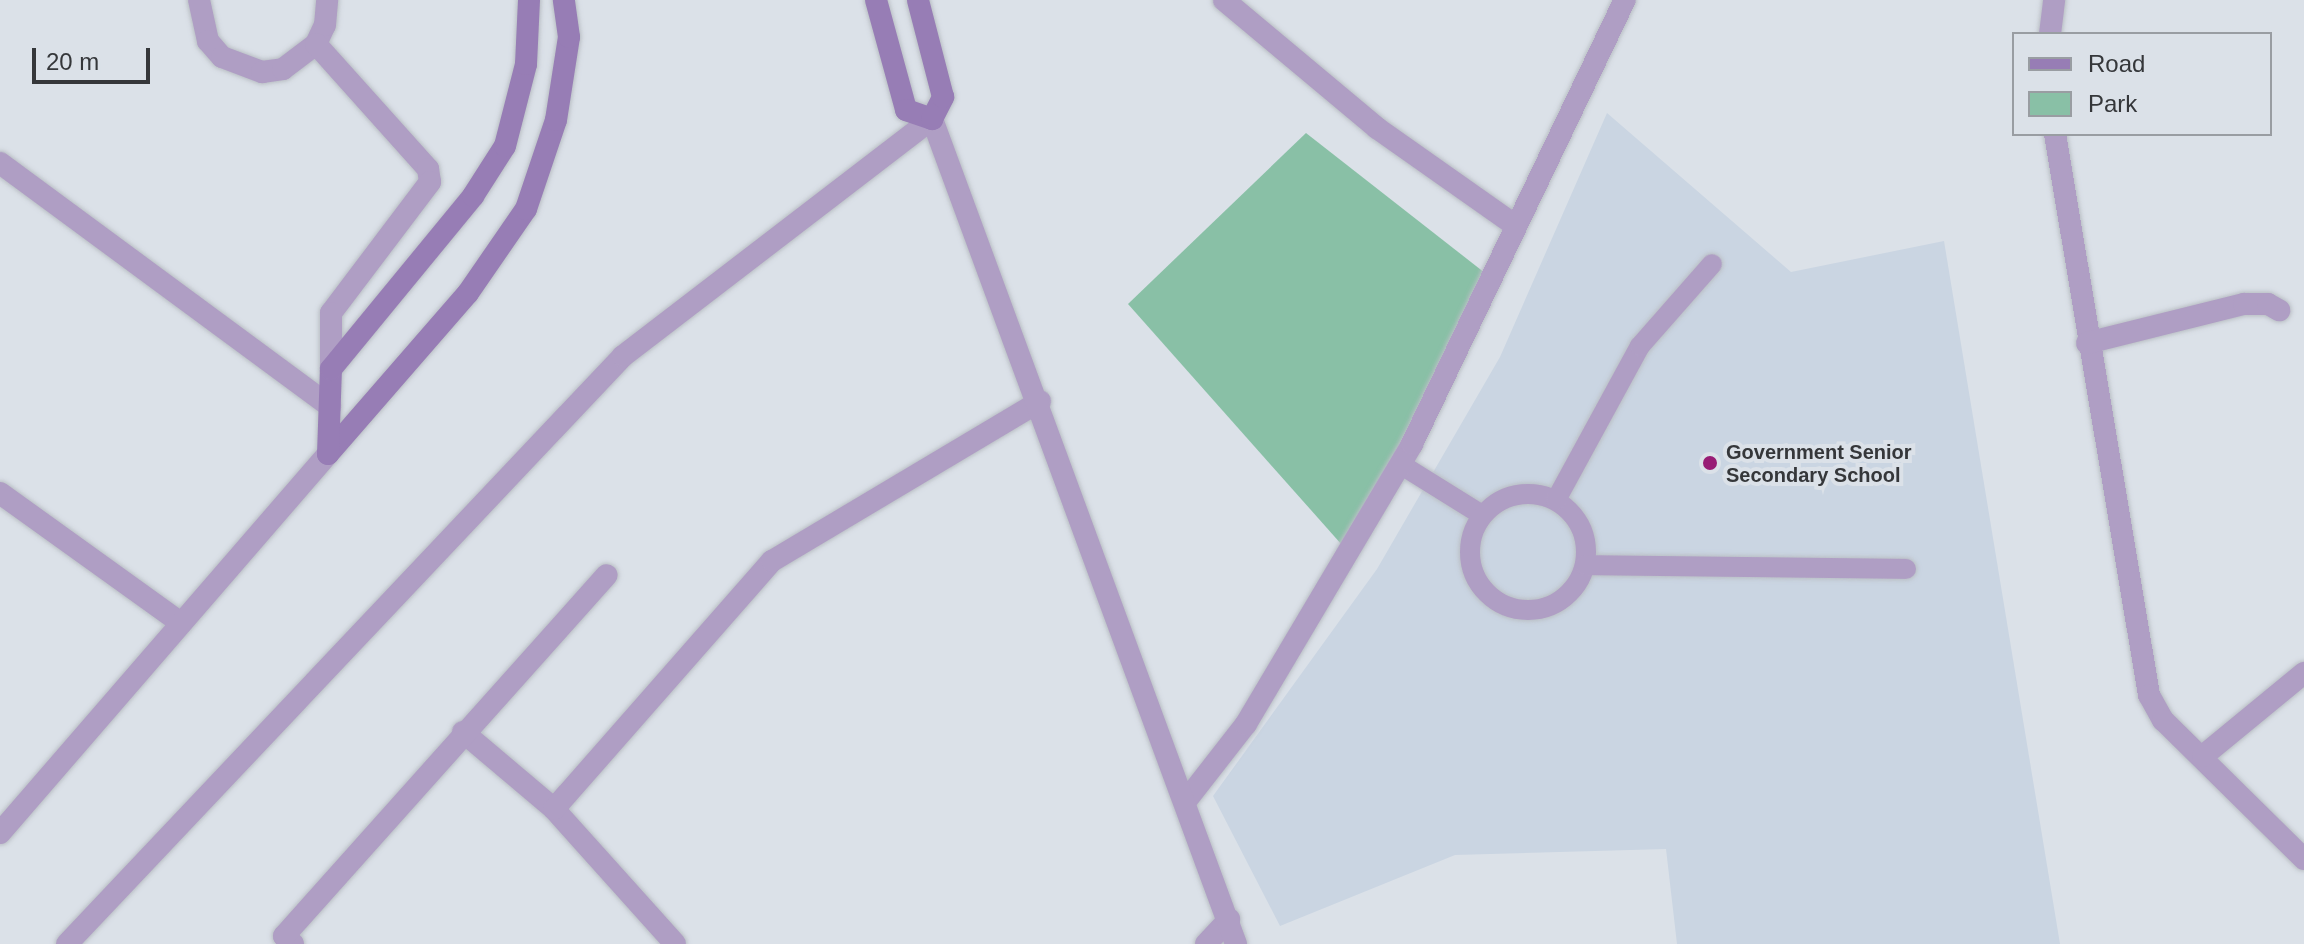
<!DOCTYPE html>
<style>
body{margin:0}
#map{position:relative;width:2304px;height:944px;overflow:hidden;background:#dbe1e8;font-family:Helvetica,sans-serif}
div>[style]{position:absolute}
.built>*{inset:0;background:#cad5e2}
.green>*{inset:0;background:#89c0a6}
.roads{filter:drop-shadow(0 0 2px #babfc5) drop-shadow(0 0 2px #babfc5)}
.service>*{height:20px;margin:-10px;padding:0 10px;transform-origin:10px;border-radius:10px;background:#af9ec4}
.service>.ring{margin:-10px;padding:0;box-sizing:content-box;background:none;border:20px solid #af9ec4;border-radius:50%}
.minor>*{height:22px;margin:-11px;padding:0 11px;transform-origin:11px;border-radius:11px;background:#af9ec4}
.tertiary>*{height:22px;margin:-11px;padding:0 11px;transform-origin:11px;border-radius:11px;background:#af9ec4}
.secondary>*{height:22px;margin:-11px;padding:0 11px;transform-origin:11px;border-radius:11px;background:#977db5}
.dots>*{width:22px;height:22px;translate:-50% -50%;box-sizing:border-box;border:4px solid #dbe1e8;border-radius:50%}
span{translate:-50% -50%;white-space:nowrap;text-align:center;line-height:1.15;-webkit-text-stroke:8px #dbe1e8;paint-order:stroke}
.poi-label{font-size:20px;color:#35373a;font-weight:700}
.left{translate:0 -50%;text-align:left}
.legend{position:absolute;left:2012px;top:32px;width:260px;height:104px;box-sizing:border-box;background:#dbe1e8;border:2px solid #999da2;margin:0;padding:10px 14px;list-style:none;font-size:24px;color:#35373a}
.legend li{display:flex;align-items:center;gap:16px;height:40px}
.legend b{width:40px;border:2px solid #999da2}
.scale{position:absolute;left:32px;top:48px;width:118px;height:36px;box-sizing:border-box;border:4px solid #35373a;border-top:0;padding-left:10px;font-size:24px;line-height:28px;white-space:nowrap;color:#35373a;-webkit-text-stroke:6px #dbe1e8;paint-order:stroke}
</style>
<div id="map">
<div class="built">
<div style="clip-path:polygon(1607px 113px,1791px 272px,1944px 241px,2060px 944px,1677px 944px,1666px 849px,1455px 855px,1280px 926px,1213px 796px,1377px 569px,1500px 357px)"></div>
</div>
<div class="green">
<div style="clip-path:polygon(1306px 133px,1485px 273px,1416px 415px,1342px 545px,1128px 304px)"></div>
</div>
<div class="roads">
<div class="service">
<div style="left:1400px;top:464px;width:97px;rotate:31.9deg"></div>
<div class="ring" style="left:1470px;top:494px;width:96px;height:96px"></div>
<div style="left:1556px;top:500px;width:175px;rotate:-61.4deg"></div>
<div style="left:1640px;top:346px;width:109px;rotate:-48.7deg"></div>
<div style="left:1585px;top:565px;width:321px;rotate:0.7deg"></div>
</div>
<div class="minor">
<div style="left:199px;top:0;width:42px;rotate:77.6deg"></div>
<div style="left:208px;top:41px;width:21px;rotate:49deg"></div>
<div style="left:222px;top:57px;width:43px;rotate:20.6deg"></div>
<div style="left:262px;top:72px;width:21px;rotate:-8deg"></div>
<div style="left:283px;top:69px;width:41px;rotate:-37.1deg"></div>
<div style="left:316px;top:44px;width:21px;rotate:-65deg"></div>
<div style="left:325px;top:25px;width:25px;rotate:-85deg"></div>
<div style="left:1224px;top:0;width:199px;rotate:39.9deg"></div>
<div style="left:1377px;top:128px;width:170px;rotate:35.2deg"></div>
<div style="left:2050px;top:34px;width:34px;rotate:-83deg"></div>
<div style="left:316px;top:44px;width:168px;rotate:48.1deg"></div>
<div style="left:428px;top:169px;width:13px;rotate:81deg"></div>
<div style="left:430px;top:182px;width:164px;rotate:127.1deg"></div>
<div style="left:331px;top:313px;width:56px;rotate:90deg"></div>
<div style="left:2055px;top:134px;width:569px;rotate:80.49deg"></div>
<div style="left:2149px;top:695px;width:29px;rotate:61deg"></div>
<div style="left:2163px;top:720px;width:198px;rotate:44.6deg"></div>
<div style="left:0;top:163px;width:410px;rotate:36.4deg"></div>
<div style="left:2087px;top:343px;width:162px;rotate:-14deg"></div>
<div style="left:2244px;top:304px;width:24px"></div>
<div style="left:2268px;top:304px;width:13px;rotate:29deg"></div>
<div style="left:0;top:493px;width:223px;rotate:35.7deg"></div>
<div style="left:463px;top:732px;width:119px;rotate:40.2deg"></div>
<div style="left:554px;top:809px;width:181px;rotate:48.1deg"></div>
<div style="left:2203px;top:756px;width:131px;rotate:-39.4deg"></div>
<div style="left:1185px;top:802px;width:99px;rotate:-52deg"></div>
<div style="left:1246px;top:724px;width:326px;rotate:-59.3deg"></div>
<div style="left:1412px;top:444px;width:492px;rotate:-64.4deg"></div>
<div style="left:554px;top:809px;width:330px;rotate:-48.7deg"></div>
<div style="left:772px;top:561px;width:312px;rotate:-30.8deg"></div>
<div style="left:0;top:833px;width:501px;rotate:-49.13deg"></div>
<div style="left:67px;top:944px;width:809px;rotate:-46.6deg"></div>
<div style="left:623px;top:356px;width:389px;rotate:-37.5deg"></div>
<div style="left:293px;top:944px;width:12px;rotate:-138deg"></div>
<div style="left:284px;top:936px;width:484px;rotate:-48.2deg"></div>
<div style="left:1206px;top:944px;width:34px;rotate:-47deg"></div>
</div>
<div class="tertiary">
<div style="left:932px;top:119px;width:879px;rotate:69.77deg"></div>
</div>
<div class="secondary">
<div style="left:876px;top:0;width:114px;rotate:74.7deg"></div>
<div style="left:906px;top:110px;width:28px;rotate:19deg"></div>
<div style="left:932px;top:119px;width:25px;rotate:-63deg"></div>
<div style="left:943px;top:97px;width:100px;rotate:-104.5deg"></div>
<div style="left:328px;top:454px;width:213px;rotate:-49deg"></div>
<div style="left:468px;top:293px;width:102px;rotate:-55.4deg"></div>
<div style="left:526px;top:209px;width:94px;rotate:-71.4deg"></div>
<div style="left:556px;top:120px;width:84px;rotate:-81.1deg"></div>
<div style="left:569px;top:37px;width:37px;rotate:-98deg"></div>
<div style="left:328px;top:454px;width:85px;rotate:-88deg"></div>
<div style="left:331px;top:369px;width:224px;rotate:-50.6deg"></div>
<div style="left:473px;top:196px;width:59px;rotate:-57.4deg"></div>
<div style="left:505px;top:146px;width:85px;rotate:-75.6deg"></div>
<div style="left:526px;top:64px;width:64px;rotate:-87.3deg"></div>
</div>
</div>
<div class="dots">
<div style="left:1710px;top:463px;background:#981c75"></div>
</div>
<div class="poi-label">
<span class="left" style="left:1726px;top:464px">Government Senior<br>Secondary School</span>
</div>
<ul class="legend">
<li><b style="height:10px;background:#977db5"></b>Road</li>
<li><b style="height:22px;background:#89c0a6"></b>Park</li>
</ul>
<div class="scale">20 m</div>
</div>
